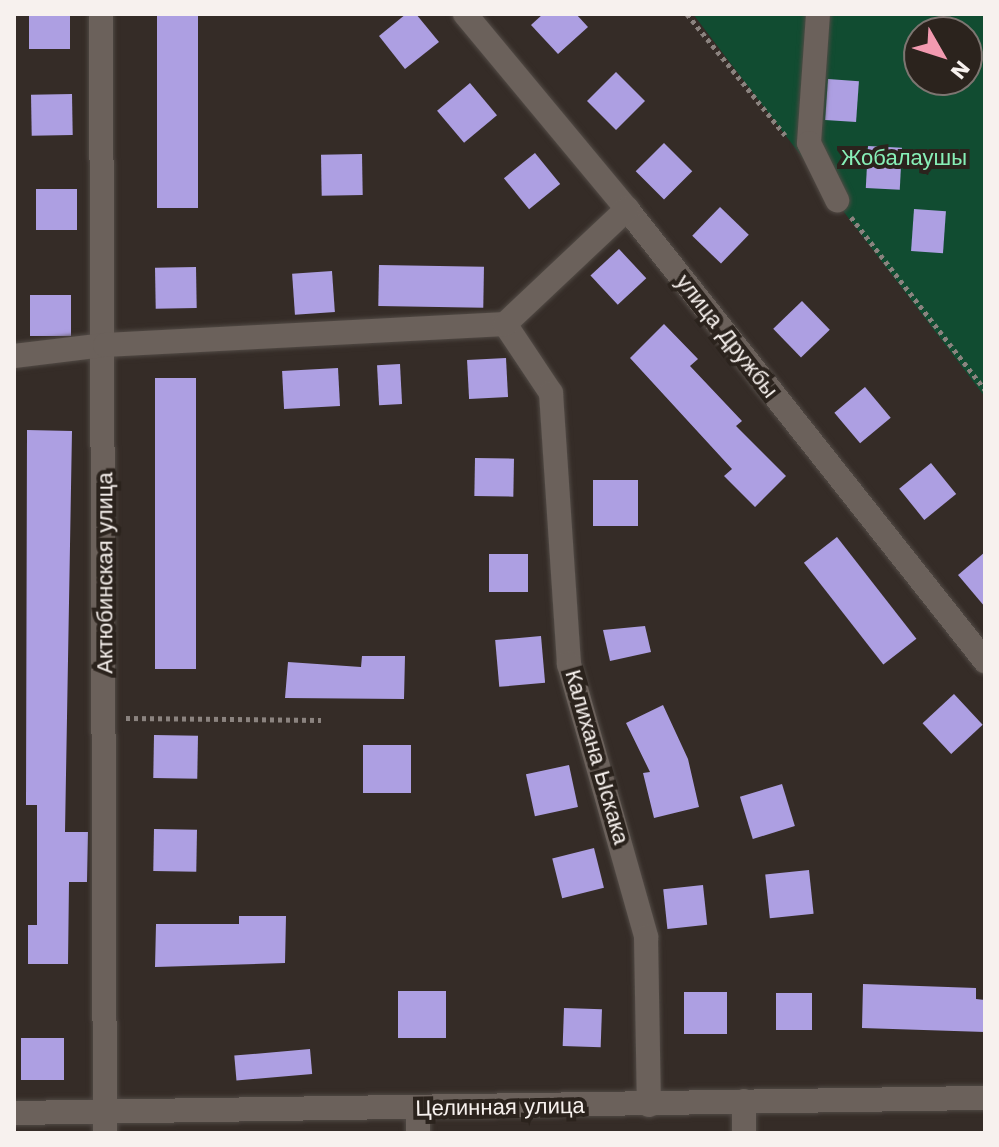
<!DOCTYPE html>
<meta charset="utf-8">
<style>
body{margin:0}
#map{position:relative;width:999px;height:1147px;overflow:hidden;background:#352c27;font-family:"Work Sans",sans-serif}
div>[style]{position:absolute}
.green>*{inset:0;background:#114c31}
.building>*{inset:0;background:#ad9fe2;transform-origin:0 0}
.path>*{height:5px;margin-top:-2.5px;transform-origin:0;background:repeating-linear-gradient(90deg,#8b837f 0 4px,transparent 0 8px)}
.roads{filter:drop-shadow(0 0 2px #514a45) drop-shadow(0 0 2px #514a45)}
.minor>*{height:24px;margin:-12px;padding:0 12px;transform-origin:12px;border-radius:12px;background:#6b615b}
span{translate:-50% -50%;white-space:nowrap;text-align:center;line-height:1.15;-webkit-text-stroke:8px #2b231d;paint-order:stroke}
.park-label{font-size:22px;color:#87efb7}
.street-label{font-size:22px;color:#f7f1ee}
.frame{position:absolute;inset:0;border:16px solid #f7f1ee;pointer-events:none}
.north{position:absolute;left:903px;top:16px;width:80px;height:80px;box-sizing:border-box;background:#2b231d;border:2px solid #7d7571;border-radius:50%;rotate:129deg;font-size:22px;font-weight:700;line-height:32px;text-align:center;color:#f7f1ee}
.north::after{content:'';display:block;margin:auto;width:28px;height:36px;background:#f29ab0;clip-path:polygon(50% 0,100% 100%,50% 72%,0 100%)}
</style>
<div id="map">
<div class="green">
<div style="clip-path:polygon(evenodd,693px 14px,985px 14px,985px 397px,693px 14px,919px 32px,967px 32px,967px 80px,919px 80px,919px 32px)"></div>
</div>
<div class="building">
<div style="left:29px;top:14px;width:41px;height:35px"></div>
<div style="left:157px;top:14px;width:41px;height:194px"></div>
<div style="clip-path:polygon(406px 14px,416px 14px,439px 42px,405px 69px,379px 36px)"></div>
<div style="clip-path:polygon(543px 14px,576px 14px,588px 27px,558px 54px,531px 25px)"></div>
<div style="left:616px;top:72px;width:41px;height:41px;rotate:45deg"></div>
<div style="left:828px;top:79px;width:31px;height:41px;rotate:4deg"></div>
<div style="left:470px;top:83px;width:42px;height:43px;rotate:50deg"></div>
<div style="left:72px;top:94px;width:41px;height:41px;rotate:89deg"></div>
<div style="left:664px;top:143px;width:40px;height:40px;rotate:45deg"></div>
<div style="left:868px;top:146px;width:34px;height:42px;rotate:3deg"></div>
<div style="left:535px;top:153px;width:40px;height:40px;rotate:51deg"></div>
<div style="left:362px;top:154px;width:41px;height:41px;rotate:89deg"></div>
<div style="left:36px;top:189px;width:41px;height:41px"></div>
<div style="left:720px;top:207px;width:40px;height:40px;rotate:44deg"></div>
<div style="left:914px;top:209px;width:32px;height:42px;rotate:4deg"></div>
<div style="left:619px;top:249px;width:40px;height:39px;rotate:47deg"></div>
<div style="left:379px;top:265px;width:105px;height:41px;rotate:1deg"></div>
<div style="left:196px;top:267px;width:41px;height:41px;rotate:89deg"></div>
<div style="left:332px;top:271px;width:41px;height:40px;rotate:86deg"></div>
<div style="left:30px;top:295px;width:41px;height:41px"></div>
<div style="left:802px;top:301px;width:40px;height:40px;rotate:46deg"></div>
<div style="clip-path:polygon(664px 324px,698px 359px,690px 366px,742px 421px,736px 426px,786px 476px,755px 507px,724px 476px,732px 469px,630px 358px)"></div>
<div style="left:506px;top:358px;width:39px;height:39px;rotate:87deg"></div>
<div style="left:400px;top:364px;width:40px;height:23px;rotate:87deg"></div>
<div style="left:338px;top:368px;width:38px;height:56px;rotate:87deg"></div>
<div style="left:155px;top:378px;width:41px;height:291px"></div>
<div style="left:865px;top:387px;width:40px;height:40px;rotate:50deg"></div>
<div style="clip-path:polygon(27px 430px,72px 431px,65px 832px,88px 832px,87px 882px,69px 882px,68px 964px,28px 964px,28px 925px,37px 925px,37px 805px,26px 805px)"></div>
<div style="left:475px;top:458px;width:39px;height:38px;rotate:1deg"></div>
<div style="left:931px;top:463px;width:40px;height:41px;rotate:51deg"></div>
<div style="left:593px;top:480px;width:45px;height:46px"></div>
<div style="left:837px;top:537px;width:129px;height:42px;rotate:52deg"></div>
<div style="clip-path:polygon(985px 552px,985px 607px,958px 575px)"></div>
<div style="left:489px;top:554px;width:39px;height:38px"></div>
<div style="clip-path:polygon(645px 626px,651px 652px,610px 661px,603px 630px)"></div>
<div style="left:541px;top:636px;width:47px;height:46px;rotate:85deg"></div>
<div style="clip-path:polygon(362px 656px,405px 656px,404px 699px,285px 698px,288px 662px,361px 667px)"></div>
<div style="left:954px;top:694px;width:42px;height:43px;rotate:47deg"></div>
<div style="clip-path:polygon(663px 705px,688px 759px,699px 807px,654px 818px,643px 773px,650px 772px,626px 723px)"></div>
<div style="left:154px;top:735px;width:44px;height:43px;rotate:1deg"></div>
<div style="left:363px;top:745px;width:48px;height:48px"></div>
<div style="left:569px;top:765px;width:43px;height:44px;rotate:78deg"></div>
<div style="left:782px;top:784px;width:44px;height:44px;rotate:73deg"></div>
<div style="left:154px;top:829px;width:43px;height:42px;rotate:1deg"></div>
<div style="left:594px;top:848px;width:41px;height:43px;rotate:76deg"></div>
<div style="left:809px;top:870px;width:44px;height:44px;rotate:84deg"></div>
<div style="left:703px;top:885px;width:40px;height:40px;rotate:84deg"></div>
<div style="clip-path:polygon(239px 916px,286px 916px,285px 963px,155px 967px,156px 924px,239px 924px)"></div>
<div style="clip-path:polygon(863px 984px,976px 988px,976px 999px,985px 1000px,985px 1032px,862px 1028px)"></div>
<div style="left:398px;top:991px;width:48px;height:47px"></div>
<div style="left:684px;top:992px;width:43px;height:42px"></div>
<div style="left:776px;top:993px;width:36px;height:37px"></div>
<div style="left:564px;top:1008px;width:38px;height:38px;rotate:2deg"></div>
<div style="left:21px;top:1038px;width:43px;height:42px"></div>
<div style="left:310px;top:1049px;width:25px;height:76px;rotate:85deg"></div>
</div>
<div class="path">
<div style="left:687px;top:14px;width:156px;rotate:51deg"></div>
<div style="left:851px;top:217px;width:219px;rotate:52.2deg"></div>
<div style="left:126px;top:718px;width:195px;rotate:0.6deg"></div>
</div>
<div class="roads">
<div class="minor">
<div style="left:101px;top:14px;width:1119px;rotate:89.8deg"></div>
<div style="left:465px;top:14px;width:254px;rotate:50.3deg"></div>
<div style="left:627px;top:209px;width:577px;rotate:51.62deg"></div>
<div style="left:818px;top:14px;width:129px;rotate:94deg"></div>
<div style="left:809px;top:143px;width:64px;rotate:63.8deg"></div>
<div style="left:505px;top:324px;width:83px;rotate:56.3deg"></div>
<div style="left:551px;top:393px;width:272px;rotate:86.2deg"></div>
<div style="left:569px;top:664px;width:284px;rotate:74.2deg"></div>
<div style="left:646px;top:937px;width:168px;rotate:89deg"></div>
<div style="left:14px;top:356px;width:92px;rotate:-6.9deg"></div>
<div style="left:105px;top:345px;width:401px;rotate:-3deg"></div>
<div style="left:505px;top:324px;width:168px;rotate:-43.3deg"></div>
<div style="left:14px;top:1113px;width:971px;rotate:-0.89deg"></div>
<div style="left:418px;top:1133px;width:25px;rotate:-90deg"></div>
<div style="left:744px;top:1133px;width:32px;rotate:-90deg"></div>
</div>
</div>
<div class="park-label">
<span style="left:904px;top:158px">Жобалаушы</span>
</div>
<div class="street-label">
<span style="left:727px;top:336px;rotate:52deg">улица Дружбы</span>
<span style="left:105px;top:573px;rotate:-90deg">Актюбинская улица</span>
<span style="left:597px;top:757px;rotate:74deg">Калихана Ыскака</span>
<span style="left:500px;top:1107px;rotate:-1deg">Целинная улица</span>
</div>
<div class="frame"></div>
<div class="north">N</div>
</div>
